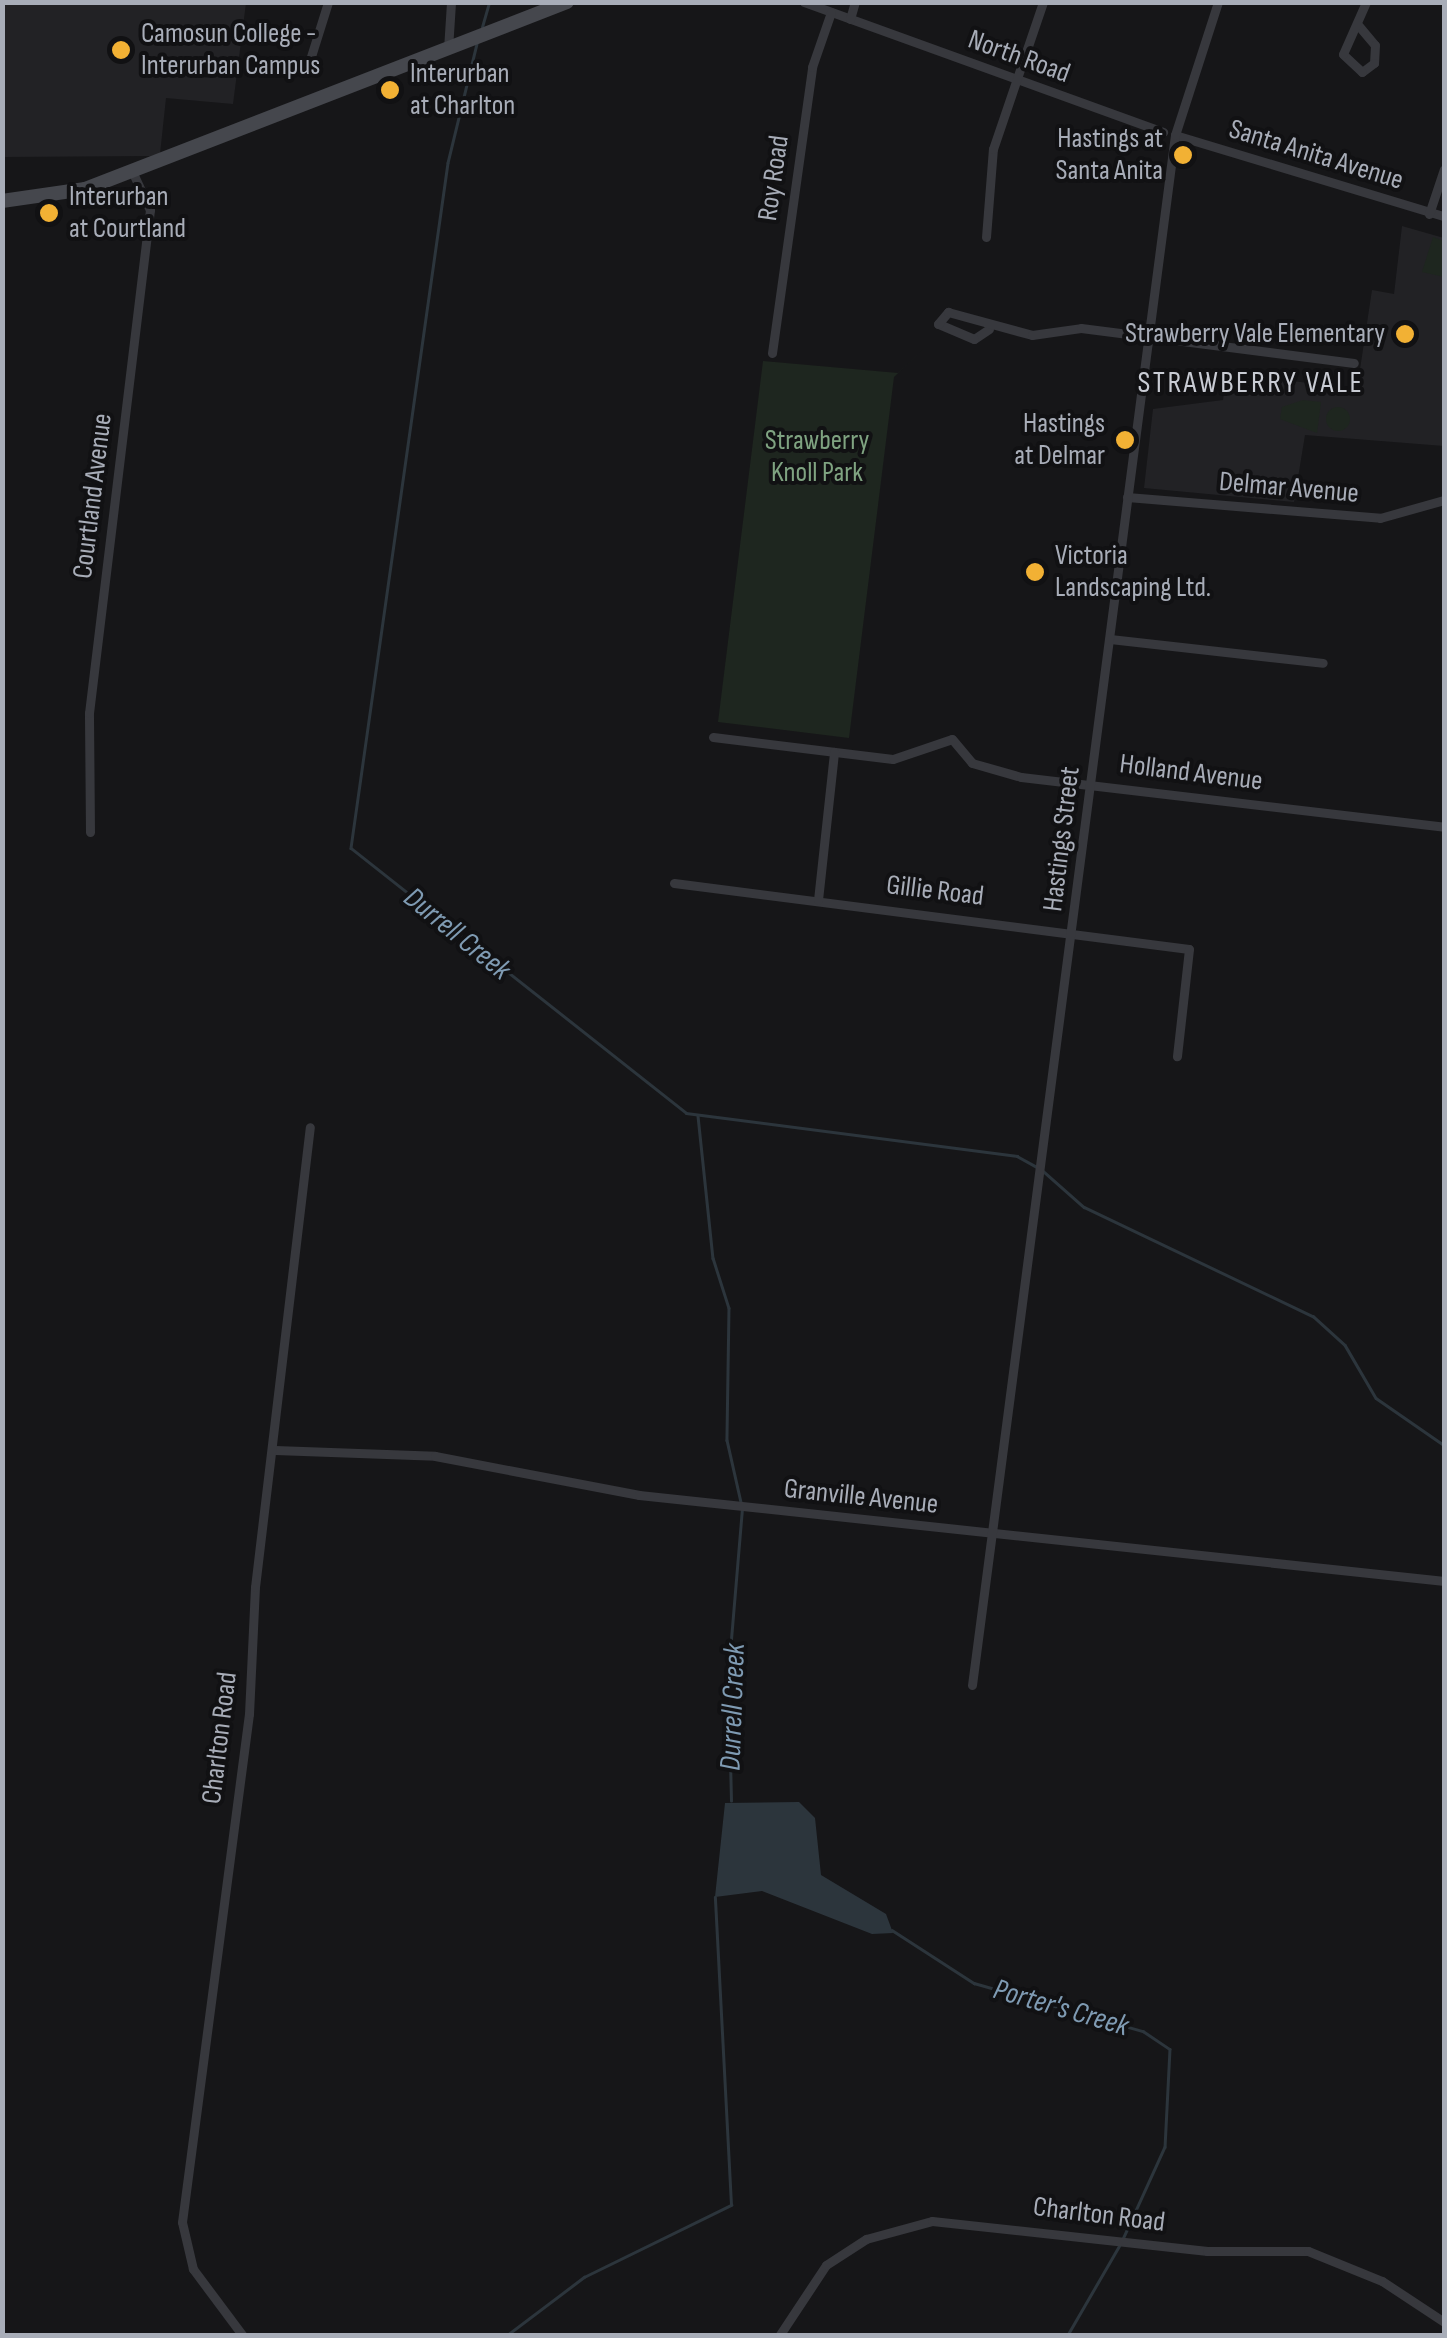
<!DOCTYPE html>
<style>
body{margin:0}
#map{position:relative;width:1447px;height:2338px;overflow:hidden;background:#161618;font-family:"Sofia Sans Condensed",sans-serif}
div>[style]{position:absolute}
.built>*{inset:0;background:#222225}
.green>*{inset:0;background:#1e261f}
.round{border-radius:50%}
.water>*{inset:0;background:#2c353c}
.stream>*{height:2.5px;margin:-1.25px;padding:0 1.25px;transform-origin:1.25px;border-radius:1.25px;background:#2c353c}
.street>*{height:9px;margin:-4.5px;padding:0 4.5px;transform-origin:4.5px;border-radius:4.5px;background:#37383d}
.secondary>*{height:14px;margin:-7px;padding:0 7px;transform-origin:7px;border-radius:7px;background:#45474d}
.dots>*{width:28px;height:28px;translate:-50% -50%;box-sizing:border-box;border:5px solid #111113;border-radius:50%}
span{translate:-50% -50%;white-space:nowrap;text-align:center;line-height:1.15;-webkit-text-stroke:8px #111113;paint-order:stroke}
.poi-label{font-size:28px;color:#a8adb8}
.left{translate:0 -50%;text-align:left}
.right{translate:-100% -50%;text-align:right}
.street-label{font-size:28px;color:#a8adb8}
.park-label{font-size:28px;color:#7fa381}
.neighbourhood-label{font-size:30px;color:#c9ccd4;letter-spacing:2.5px}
.water-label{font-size:30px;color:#7f9bb3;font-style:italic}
.frame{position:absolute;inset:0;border:5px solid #a8adb8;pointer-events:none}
</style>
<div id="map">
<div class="built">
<div style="clip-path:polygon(2px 3px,246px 3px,233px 104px,166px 98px,160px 154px,151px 156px,3px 157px)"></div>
<div style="clip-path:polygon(1402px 226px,1444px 238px,1444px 446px,1305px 435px,1294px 502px,1144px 488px,1153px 409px,1223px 400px,1227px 373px,1357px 389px,1372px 290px,1394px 294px)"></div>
</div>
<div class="green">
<div style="clip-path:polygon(1433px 237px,1444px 241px,1444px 277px,1422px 272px)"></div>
<div style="clip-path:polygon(932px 341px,894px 377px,849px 738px,718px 722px,763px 361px,898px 373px)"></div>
<div style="clip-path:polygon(1303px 400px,1321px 402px,1317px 433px,1280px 419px,1282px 407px)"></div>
<div class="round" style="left:1326px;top:407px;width:24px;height:24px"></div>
</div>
<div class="water">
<div style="clip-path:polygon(799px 1802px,815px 1818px,821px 1875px,886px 1914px,893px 1933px,872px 1934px,762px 1891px,715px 1897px,725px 1803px)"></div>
</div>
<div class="stream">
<div style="left:482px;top:27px;width:26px;rotate:-74deg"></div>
<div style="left:477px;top:44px;width:122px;rotate:103.7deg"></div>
<div style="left:448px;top:163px;width:692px;rotate:98.06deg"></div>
<div style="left:351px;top:848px;width:427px;rotate:38.3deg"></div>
<div style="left:686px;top:1113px;width:334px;rotate:7.4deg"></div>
<div style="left:1017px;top:1156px;width:21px;rotate:29deg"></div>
<div style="left:698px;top:1116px;width:143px;rotate:84deg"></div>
<div style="left:713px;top:1258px;width:52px;rotate:72.3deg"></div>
<div style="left:729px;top:1308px;width:132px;rotate:90.9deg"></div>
<div style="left:727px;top:1440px;width:64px;rotate:77.3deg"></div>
<div style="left:1042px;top:1170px;width:56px;rotate:41.4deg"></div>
<div style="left:1084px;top:1207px;width:254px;rotate:25.5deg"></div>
<div style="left:1313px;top:1316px;width:43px;rotate:42.2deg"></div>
<div style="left:1345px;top:1345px;width:61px;rotate:59.7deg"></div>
<div style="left:1376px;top:1398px;width:83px;rotate:34.7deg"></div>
<div style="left:731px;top:1801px;width:126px;rotate:-91.4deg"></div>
<div style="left:728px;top:1675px;width:167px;rotate:-85.2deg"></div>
<div style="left:892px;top:1930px;width:98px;rotate:32.9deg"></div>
<div style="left:974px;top:1983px;width:176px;rotate:15.9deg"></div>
<div style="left:1143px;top:2031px;width:32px;rotate:34deg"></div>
<div style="left:1170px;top:2049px;width:98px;rotate:92.9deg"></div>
<div style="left:1165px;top:2147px;width:101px;rotate:114.5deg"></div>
<div style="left:506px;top:2336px;width:98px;rotate:-37.1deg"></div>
<div style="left:584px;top:2277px;width:164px;rotate:-26.1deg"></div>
<div style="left:731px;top:2205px;width:308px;rotate:-93deg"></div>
<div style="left:1067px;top:2336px;width:104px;rotate:-60deg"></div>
</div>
<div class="street">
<div style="left:804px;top:2px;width:382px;rotate:19.9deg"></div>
<div style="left:850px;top:19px;width:18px;rotate:-74deg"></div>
<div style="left:1358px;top:25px;width:26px;rotate:50deg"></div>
<div style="left:1375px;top:45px;width:18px;rotate:93deg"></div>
<div style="left:1374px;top:63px;width:15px;rotate:143deg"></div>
<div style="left:1362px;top:72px;width:26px;rotate:-137deg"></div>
<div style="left:1343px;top:54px;width:57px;rotate:-66.1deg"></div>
<div style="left:448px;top:49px;width:47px;rotate:-86.3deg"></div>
<div style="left:308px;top:66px;width:67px;rotate:-72.6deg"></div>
<div style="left:1175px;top:135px;width:281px;rotate:16.8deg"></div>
<div style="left:1429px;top:214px;width:47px;rotate:-71.6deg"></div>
<div style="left:986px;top:237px;width:88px;rotate:-85.5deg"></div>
<div style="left:993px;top:149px;width:155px;rotate:-71.2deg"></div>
<div style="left:989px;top:329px;width:18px;rotate:146deg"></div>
<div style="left:974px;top:339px;width:39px;rotate:-157deg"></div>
<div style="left:938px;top:324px;width:16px;rotate:-50deg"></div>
<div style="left:948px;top:312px;width:87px;rotate:15.3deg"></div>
<div style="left:1032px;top:335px;width:49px;rotate:-8.1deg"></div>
<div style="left:1081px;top:328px;width:275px;rotate:7.3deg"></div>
<div style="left:772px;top:353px;width:289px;rotate:-82deg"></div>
<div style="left:812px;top:67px;width:58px;rotate:-70.9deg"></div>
<div style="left:1127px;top:497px;width:254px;rotate:4.7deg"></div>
<div style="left:1380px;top:518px;width:66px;rotate:-15.7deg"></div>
<div style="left:1110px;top:639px;width:214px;rotate:6.4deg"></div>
<div style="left:713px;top:737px;width:181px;rotate:7deg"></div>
<div style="left:893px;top:759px;width:62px;rotate:-18.7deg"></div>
<div style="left:952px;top:739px;width:31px;rotate:50deg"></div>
<div style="left:972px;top:763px;width:51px;rotate:15.9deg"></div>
<div style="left:1021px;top:777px;width:426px;rotate:6.7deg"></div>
<div style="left:90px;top:832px;width:119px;rotate:-90.5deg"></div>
<div style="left:89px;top:713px;width:507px;rotate:-83.09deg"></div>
<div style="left:150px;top:210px;width:43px;rotate:-114.8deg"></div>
<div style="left:674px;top:883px;width:519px;rotate:7.3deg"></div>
<div style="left:1189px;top:949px;width:108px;rotate:96.4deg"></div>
<div style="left:818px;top:900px;width:149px;rotate:-83.8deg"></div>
<div style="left:275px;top:1450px;width:160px;rotate:2.1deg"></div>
<div style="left:435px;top:1456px;width:208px;rotate:10.8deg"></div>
<div style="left:639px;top:1495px;width:810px;rotate:6.1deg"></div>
<div style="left:972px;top:1685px;width:1563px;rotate:-82.54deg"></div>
<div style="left:1175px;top:135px;width:140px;rotate:-72.1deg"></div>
<div style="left:243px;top:2336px;width:84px;rotate:-126.7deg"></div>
<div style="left:193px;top:2269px;width:48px;rotate:-103.2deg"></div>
<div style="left:182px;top:2222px;width:512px;rotate:-82.49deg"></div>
<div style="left:249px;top:1714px;width:127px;rotate:-87.3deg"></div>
<div style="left:255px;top:1587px;width:463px;rotate:-83.2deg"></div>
<div style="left:779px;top:2336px;width:85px;rotate:-56.5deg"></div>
<div style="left:826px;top:2265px;width:48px;rotate:-33deg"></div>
<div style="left:866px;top:2239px;width:68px;rotate:-15.3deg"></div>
<div style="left:932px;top:2221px;width:277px;rotate:6.2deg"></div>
<div style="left:1207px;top:2251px;width:101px"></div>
<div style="left:1308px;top:2251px;width:80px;rotate:22.1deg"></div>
<div style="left:1382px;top:2281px;width:74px;rotate:33.5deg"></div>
</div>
<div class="secondary">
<div style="left:2px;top:201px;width:84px;rotate:-8.2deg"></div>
<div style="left:85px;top:189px;width:517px;rotate:-21.2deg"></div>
</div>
<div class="dots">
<div style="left:121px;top:50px;background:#f2b134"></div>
<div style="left:390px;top:90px;background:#f2b134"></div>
<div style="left:1183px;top:155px;background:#f2b134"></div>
<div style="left:49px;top:213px;background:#f2b134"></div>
<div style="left:1405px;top:334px;background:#f2b134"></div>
<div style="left:1125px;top:440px;background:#f2b134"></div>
<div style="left:1035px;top:572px;background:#f2b134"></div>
</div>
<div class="poi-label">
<span class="left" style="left:141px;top:50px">Camosun College -<br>Interurban Campus</span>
<span class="left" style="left:410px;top:90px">Interurban<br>at Charlton</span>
<span class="right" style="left:1163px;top:155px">Hastings at<br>Santa Anita</span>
<span class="left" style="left:69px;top:213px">Interurban<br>at Courtland</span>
<span class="right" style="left:1385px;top:334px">Strawberry Vale Elementary</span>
<span class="right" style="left:1105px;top:440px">Hastings<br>at Delmar</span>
<span class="left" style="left:1055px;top:572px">Victoria<br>Landscaping Ltd.</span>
</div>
<div class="street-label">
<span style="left:1019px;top:57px;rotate:20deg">North Road</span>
<span style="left:1316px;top:155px;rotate:17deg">Santa Anita Avenue</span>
<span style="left:774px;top:178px;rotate:-82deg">Roy Road</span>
<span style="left:1289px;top:488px;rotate:5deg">Delmar Avenue</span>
<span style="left:93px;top:496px;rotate:-83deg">Courtland Avenue</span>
<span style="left:1191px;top:773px;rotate:7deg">Holland Avenue</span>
<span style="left:1062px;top:839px;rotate:-83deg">Hastings Street</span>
<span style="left:935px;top:891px;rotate:7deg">Gillie Road</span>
<span style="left:861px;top:1497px;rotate:6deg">Granville Avenue</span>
<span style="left:220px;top:1738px;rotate:-83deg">Charlton Road</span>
<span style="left:1099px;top:2215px;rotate:7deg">Charlton Road</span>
</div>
<div class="park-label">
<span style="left:817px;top:457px">Strawberry<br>Knoll Park</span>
</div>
<div class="neighbourhood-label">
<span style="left:1251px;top:383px">STRAWBERRY VALE</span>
</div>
<div class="water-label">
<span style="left:457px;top:934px;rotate:39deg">Durrell Creek</span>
<span style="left:733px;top:1707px;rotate:-88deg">Durrell Creek</span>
<span style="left:1061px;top:2008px;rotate:16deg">Porter's Creek</span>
</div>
<div class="frame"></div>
</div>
